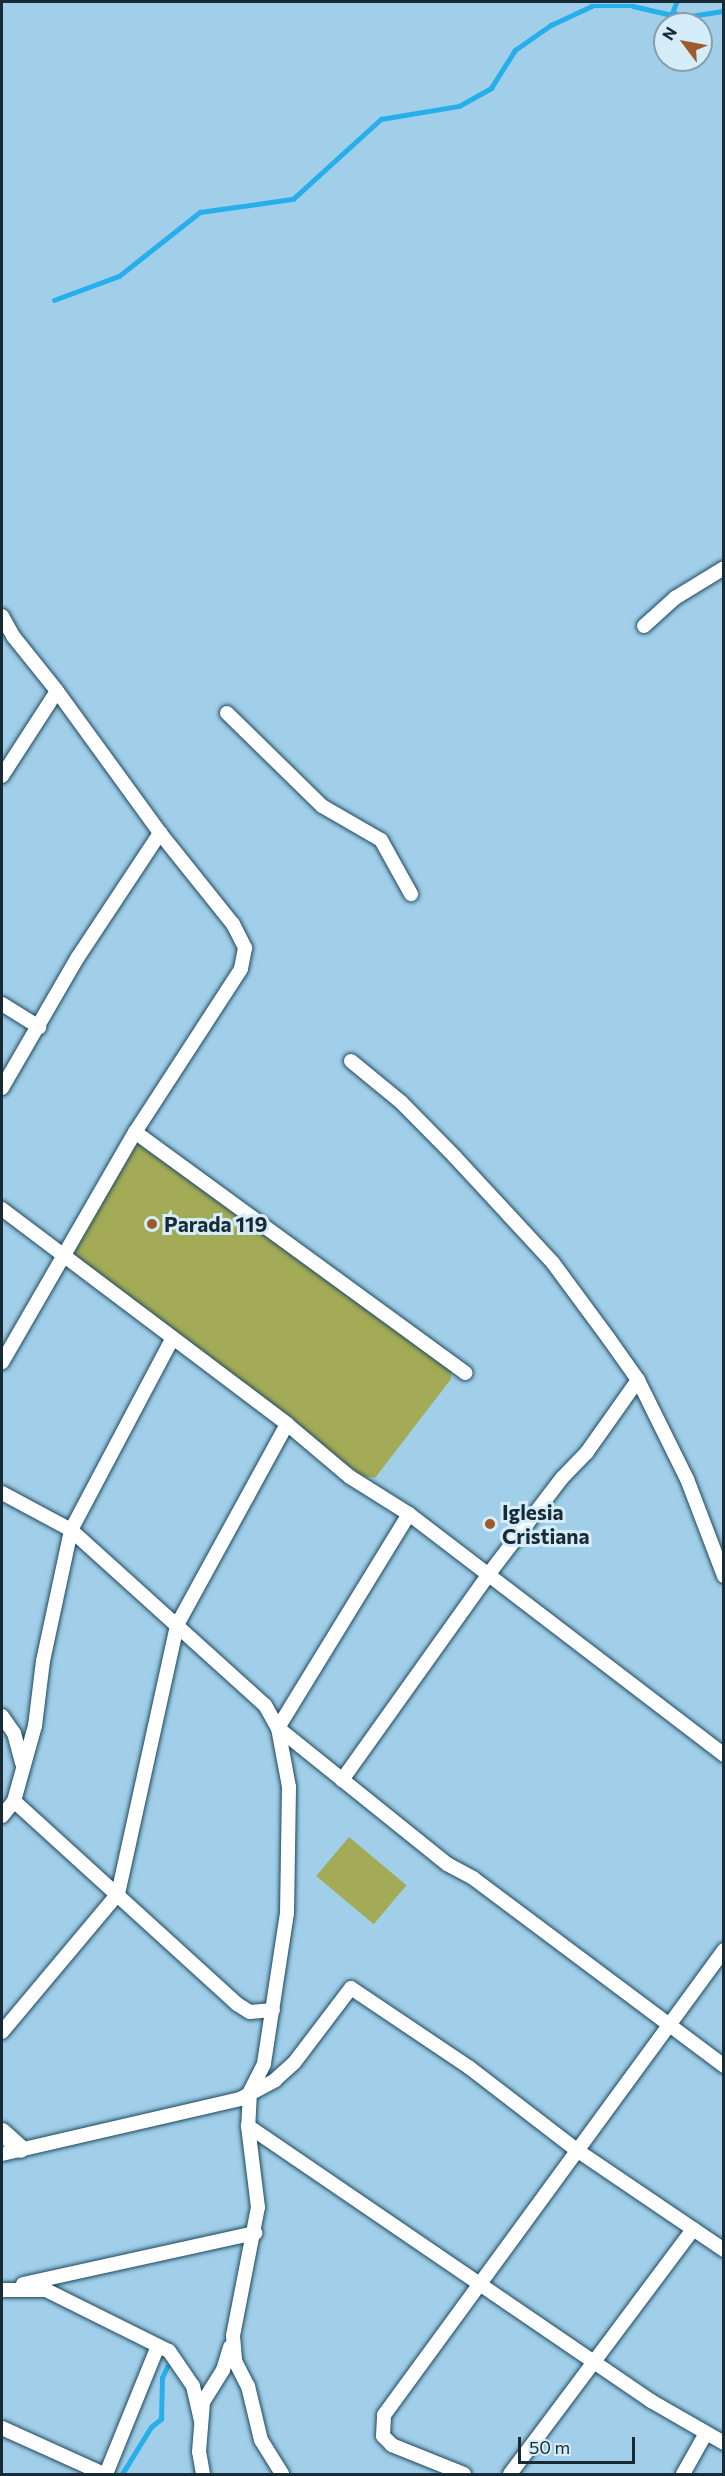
<!DOCTYPE html>
<style>
body{margin:0}
#map{position:relative;width:725px;height:2476px;overflow:hidden;background:#a1cfe9;font-family:Commissioner,sans-serif}
div>[style]{position:absolute}
.green>*{inset:0;background:#a3ab56;transform-origin:0 0}
.stream>*{height:4.5px;margin:-2.25px;padding:0 2.25px;transform-origin:2.25px;border-radius:2.25px;background:#26afeb}
.roads{filter:drop-shadow(0 0 2px #1e495f) drop-shadow(0 0 2px #1e495f)}
.street>*{height:14px;margin:-7px;padding:0 7px;transform-origin:7px;border-radius:7px;background:#fff}
.secondary>*{height:18px;margin:-9px;padding:0 9px;transform-origin:9px;border-radius:9px;background:#fff}
.dots>*{width:16px;height:16px;translate:-50% -50%;box-sizing:border-box;border:3px solid #d5ecf9;border-radius:50%}
span{translate:-50% -50%;white-space:nowrap;text-align:center;line-height:1.15;-webkit-text-stroke:6px #d5ecf9;paint-order:stroke}
.poi-label{font-size:21px;color:#182a34;font-weight:700}
.left{translate:0 -50%;text-align:left}
.frame{position:absolute;inset:0;border:3px solid #182a34;pointer-events:none}
.north{position:absolute;left:653px;top:12px;width:60px;height:60px;box-sizing:border-box;background:#d5ecf9;border:2px solid #899eaa;border-radius:50%;rotate:302deg;font-size:16px;font-weight:700;line-height:24px;text-align:center;color:#182a34}
.north::after{content:'';display:block;margin:auto;width:21px;height:27px;background:#9e5b2b;clip-path:polygon(50% 0,100% 100%,50% 72%,0 100%)}
.scale{position:absolute;left:518px;top:2437px;width:117px;height:27px;box-sizing:border-box;border:3px solid #182a34;border-top:0;padding-left:8px;font-size:18px;line-height:21px;white-space:nowrap;color:#182a34;-webkit-text-stroke:4px #d5ecf9;paint-order:stroke}
</style>
<div id="map">
<div class="green">
<div style="clip-path:polygon(139px 1144px,451px 1371px,451px 1379px,375px 1478px,362px 1476px,76px 1256px,74px 1250px,133px 1147px)"></div>
<div style="left:349px;top:1837px;width:75px;height:51px;rotate:40deg"></div>
</div>
<div class="stream">
<div style="left:677px;top:2px;width:11px;rotate:112deg"></div>
<div style="left:673px;top:12px;width:4px;rotate:27deg"></div>
<div style="left:685px;top:17px;width:39px;rotate:-9deg"></div>
<div style="left:54px;top:300px;width:69px;rotate:-20.3deg"></div>
<div style="left:119px;top:276px;width:103px;rotate:-38.3deg"></div>
<div style="left:200px;top:212px;width:94px;rotate:-8deg"></div>
<div style="left:293px;top:199px;width:119px;rotate:-42.3deg"></div>
<div style="left:381px;top:119px;width:79px;rotate:-9.5deg"></div>
<div style="left:459px;top:106px;width:37px;rotate:-29deg"></div>
<div style="left:491px;top:88px;width:45px;rotate:-57.7deg"></div>
<div style="left:515px;top:50px;width:44px;rotate:-34.8deg"></div>
<div style="left:551px;top:25px;width:45px;rotate:-24.9deg"></div>
<div style="left:592px;top:6px;width:41px"></div>
<div style="left:633px;top:6px;width:53px;rotate:13deg"></div>
<div style="left:122px;top:2474px;width:55px;rotate:-58.3deg"></div>
<div style="left:151px;top:2427px;width:13px;rotate:-39deg"></div>
<div style="left:161px;top:2419px;width:41px;rotate:-88.6deg"></div>
<div style="left:162px;top:2378px;width:12px;rotate:-66deg"></div>
</div>
<div class="roads">
<div class="street">
<div style="left:2px;top:616px;width:23px;rotate:61deg"></div>
<div style="left:13px;top:636px;width:70px;rotate:51.3deg"></div>
<div style="left:57px;top:691px;width:175px;rotate:54deg"></div>
<div style="left:160px;top:833px;width:117px;rotate:51.3deg"></div>
<div style="left:233px;top:924px;width:27px;rotate:63deg"></div>
<div style="left:245px;top:948px;width:21px;rotate:101deg"></div>
<div style="left:241px;top:969px;width:194px;rotate:123deg"></div>
<div style="left:135px;top:1132px;width:266px;rotate:120deg"></div>
<div style="left:644px;top:626px;width:42px;rotate:-42.1deg"></div>
<div style="left:675px;top:598px;width:57px;rotate:-31.5deg"></div>
<div style="left:227px;top:713px;width:133px;rotate:44.4deg"></div>
<div style="left:322px;top:806px;width:68px;rotate:30deg"></div>
<div style="left:381px;top:840px;width:62px;rotate:60.9deg"></div>
<div style="left:2px;top:776px;width:101px;rotate:-57.1deg"></div>
<div style="left:2px;top:1004px;width:44px;rotate:31.9deg"></div>
<div style="left:351px;top:1061px;width:65px;rotate:39.4deg"></div>
<div style="left:401px;top:1102px;width:77px;rotate:45.5deg"></div>
<div style="left:455px;top:1157px;width:144px;rotate:47.2deg"></div>
<div style="left:553px;top:1263px;width:94px;rotate:53.6deg"></div>
<div style="left:609px;top:1339px;width:50px;rotate:54.7deg"></div>
<div style="left:638px;top:1380px;width:110px;rotate:63.7deg"></div>
<div style="left:687px;top:1479px;width:104px;rotate:69.1deg"></div>
<div style="left:2px;top:1088px;width:151px;rotate:-59.9deg"></div>
<div style="left:78px;top:957px;width:149px;rotate:-56.5deg"></div>
<div style="left:135px;top:1132px;width:409px;rotate:36.1deg"></div>
<div style="left:2px;top:1209px;width:357px;rotate:37deg"></div>
<div style="left:287px;top:1424px;width:82px;rotate:40.1deg"></div>
<div style="left:350px;top:1477px;width:70px;rotate:32.1deg"></div>
<div style="left:409px;top:1514px;width:397px;rotate:37.4deg"></div>
<div style="left:2px;top:1493px;width:78px;rotate:28.2deg"></div>
<div style="left:71px;top:1530px;width:261px;rotate:42.1deg"></div>
<div style="left:265px;top:1705px;width:26px;rotate:61deg"></div>
<div style="left:278px;top:1728px;width:60px;rotate:79.4deg"></div>
<div style="left:289px;top:1787px;width:126px;rotate:90.9deg"></div>
<div style="left:287px;top:1913px;width:153px;rotate:98.7deg"></div>
<div style="left:264px;top:2064px;width:31px;rotate:117deg"></div>
<div style="left:250px;top:2092px;width:34px;rotate:93deg"></div>
<div style="left:248px;top:2126px;width:82px;rotate:83deg"></div>
<div style="left:258px;top:2207px;width:131px;rotate:101deg"></div>
<div style="left:233px;top:2336px;width:25px;rotate:85deg"></div>
<div style="left:235px;top:2361px;width:28px;rotate:63deg"></div>
<div style="left:248px;top:2386px;width:56px;rotate:76.5deg"></div>
<div style="left:261px;top:2440px;width:40px;rotate:58deg"></div>
<div style="left:409px;top:1514px;width:251px;rotate:121.5deg"></div>
<div style="left:278px;top:1728px;width:217px;rotate:38.8deg"></div>
<div style="left:447px;top:1864px;width:30px;rotate:28deg"></div>
<div style="left:473px;top:1878px;width:314px;rotate:36.8deg"></div>
<div style="left:2px;top:1716px;width:21px;rotate:55deg"></div>
<div style="left:14px;top:1733px;width:31px;rotate:75deg"></div>
<div style="left:342px;top:1780px;width:252px;rotate:-54.5deg"></div>
<div style="left:488px;top:1575px;width:122px;rotate:-52.7deg"></div>
<div style="left:562px;top:1478px;width:36px;rotate:-46deg"></div>
<div style="left:587px;top:1452px;width:88px;rotate:-54.7deg"></div>
<div style="left:14px;top:1801px;width:302px;rotate:42.3deg"></div>
<div style="left:237px;top:2004px;width:15px;rotate:32deg"></div>
<div style="left:250px;top:2012px;width:23px;rotate:-5deg"></div>
<div style="left:2px;top:1816px;width:19px;rotate:-51deg"></div>
<div style="left:14px;top:1801px;width:78px;rotate:-74.4deg"></div>
<div style="left:35px;top:1726px;width:65px;rotate:-83deg"></div>
<div style="left:43px;top:1661px;width:134px;rotate:-77.9deg"></div>
<div style="left:71px;top:1530px;width:216px;rotate:-62.1deg"></div>
<div style="left:2px;top:2032px;width:180px;rotate:-50deg"></div>
<div style="left:118px;top:1894px;width:275px;rotate:-77.6deg"></div>
<div style="left:177px;top:1625px;width:229px;rotate:-61.3deg"></div>
<div style="left:248px;top:2126px;width:488px;rotate:34.3deg"></div>
<div style="left:651px;top:2401px;width:84px;rotate:29.9deg"></div>
<div style="left:2px;top:2154px;width:244px;rotate:-13deg"></div>
<div style="left:240px;top:2099px;width:40px;rotate:-28deg"></div>
<div style="left:275px;top:2080px;width:25px;rotate:-42deg"></div>
<div style="left:294px;top:2063px;width:94px;rotate:-52.8deg"></div>
<div style="left:351px;top:1988px;width:143px;rotate:33.9deg"></div>
<div style="left:470px;top:2068px;width:133px;rotate:37.6deg"></div>
<div style="left:575px;top:2149px;width:180px;rotate:34.1deg"></div>
<div style="left:23px;top:2284px;width:238px;rotate:-12.4deg"></div>
<div style="left:2px;top:2290px;width:44px"></div>
<div style="left:46px;top:2290px;width:137px;rotate:26.4deg"></div>
<div style="left:169px;top:2351px;width:42px;rotate:55.6deg"></div>
<div style="left:193px;top:2386px;width:35px;rotate:77deg"></div>
<div style="left:2px;top:2428px;width:112px;rotate:24.3deg"></div>
<div style="left:106px;top:2474px;width:138px;rotate:-67.9deg"></div>
<div style="left:203px;top:2474px;width:22px;rotate:-100deg"></div>
<div style="left:199px;top:2452px;width:50px;rotate:-85.4deg"></div>
<div style="left:203px;top:2402px;width:38px;rotate:-58deg"></div>
<div style="left:223px;top:2370px;width:24px;rotate:-73deg"></div>
<div style="left:464px;top:2474px;width:78px;rotate:-158.1deg"></div>
<div style="left:392px;top:2445px;width:13px;rotate:-135deg"></div>
<div style="left:383px;top:2436px;width:21px;rotate:-87deg"></div>
<div style="left:384px;top:2415px;width:576px;rotate:-53.83deg"></div>
<div style="left:510px;top:2474px;width:306px;rotate:-53.2deg"></div>
<div style="left:683px;top:2474px;width:45px;rotate:-60.6deg"></div>
</div>
<div class="secondary">
<div style="left:2px;top:2132px;width:25px;rotate:42deg"></div>
</div>
</div>
<div class="dots">
<div style="left:152px;top:1224px;background:#9e5b2b"></div>
<div style="left:490px;top:1524px;background:#9e5b2b"></div>
</div>
<div class="poi-label">
<span class="left" style="left:164px;top:1224px">Parada 119</span>
<span class="left" style="left:502px;top:1524px">Iglesia<br>Cristiana</span>
</div>
<div class="frame"></div>
<div class="north">N</div>
<div class="scale">50 m</div>
</div>
